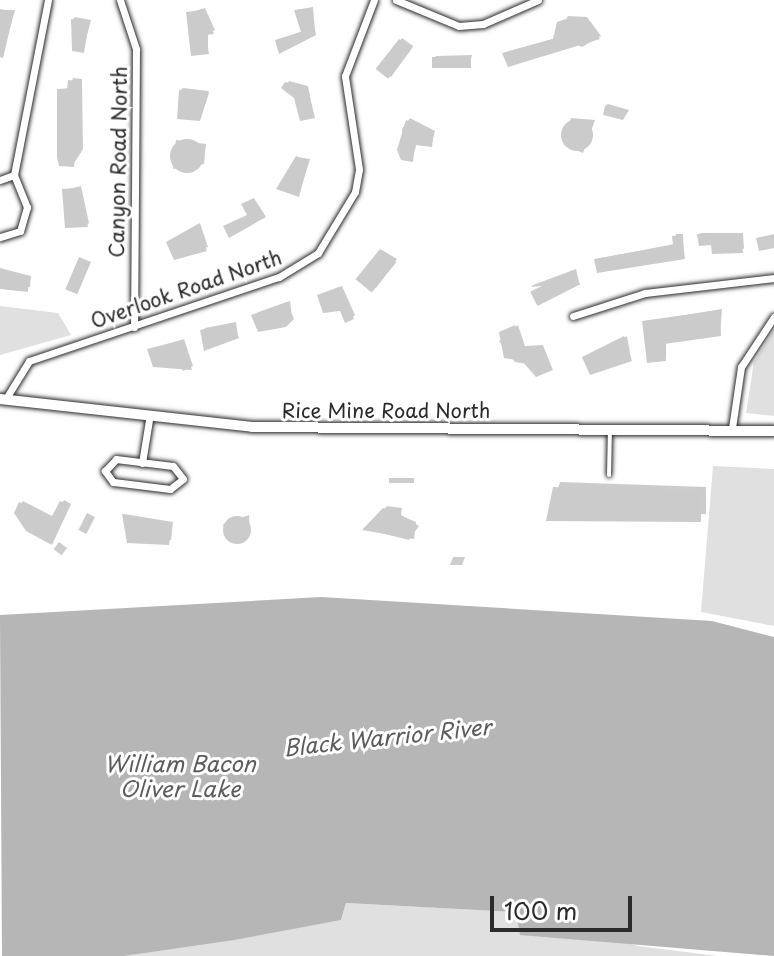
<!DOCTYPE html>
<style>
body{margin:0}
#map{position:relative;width:774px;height:956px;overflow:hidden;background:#fff;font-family:"Playpen Sans",sans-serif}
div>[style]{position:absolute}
.green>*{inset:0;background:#e0e0e0}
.water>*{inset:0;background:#b6b6b6}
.shadow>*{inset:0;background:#0003;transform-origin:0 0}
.building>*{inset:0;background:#cbcbcb;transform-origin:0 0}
.round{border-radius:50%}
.roads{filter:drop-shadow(0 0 2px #2b2b2b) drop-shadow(0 0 2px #2b2b2b)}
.service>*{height:4px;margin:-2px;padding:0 2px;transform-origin:2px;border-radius:2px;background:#fff}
.minor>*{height:7px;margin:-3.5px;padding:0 3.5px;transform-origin:3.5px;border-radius:3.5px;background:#fff}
.secondary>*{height:10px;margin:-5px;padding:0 5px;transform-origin:5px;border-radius:5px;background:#fff}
span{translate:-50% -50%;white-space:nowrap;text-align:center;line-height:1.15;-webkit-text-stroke:6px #fff;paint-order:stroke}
.street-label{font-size:20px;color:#2b2b2b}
.water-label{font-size:22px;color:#5c5c5c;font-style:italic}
.scale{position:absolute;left:490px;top:896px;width:142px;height:36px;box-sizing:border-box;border:4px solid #2b2b2b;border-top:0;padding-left:10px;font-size:24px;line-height:28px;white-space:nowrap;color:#2b2b2b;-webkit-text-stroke:6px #fff;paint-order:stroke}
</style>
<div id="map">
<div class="green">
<div style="clip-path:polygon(0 306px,58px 313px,71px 335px,0 355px)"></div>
<div style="clip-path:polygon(774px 330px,774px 416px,746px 413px,754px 362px)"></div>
<div style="clip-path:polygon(713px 466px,774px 469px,774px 626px,701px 612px)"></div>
<div style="clip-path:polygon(346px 903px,517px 912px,638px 946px,718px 956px,124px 956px,341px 920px)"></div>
</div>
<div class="water">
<div style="clip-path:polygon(321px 597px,712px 621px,774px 637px,774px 956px,520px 935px,516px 912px,346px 903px,341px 920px,234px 940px,124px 956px,2px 956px,0 615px)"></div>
</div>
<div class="shadow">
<div style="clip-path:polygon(313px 7px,315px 33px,277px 40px,303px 31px,296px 10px)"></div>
<div style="clip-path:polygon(205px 8px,215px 30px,208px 33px,208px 52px,188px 13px)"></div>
<div style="clip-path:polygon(1px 10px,15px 10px,5px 45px,0 44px)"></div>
<div style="clip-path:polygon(568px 16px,587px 17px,601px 36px,582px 47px,570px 42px,504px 53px,556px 38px)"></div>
<div style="clip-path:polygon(75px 17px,91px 20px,83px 51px,73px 19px)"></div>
<div style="left:402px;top:38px;width:14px;height:38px;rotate:36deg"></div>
<div style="clip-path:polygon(472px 55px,469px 66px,434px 58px,436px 56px)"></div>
<div style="clip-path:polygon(73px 78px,82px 79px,83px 149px,73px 165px,59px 89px,70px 88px)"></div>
<div style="clip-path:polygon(289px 81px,308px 86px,314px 116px,284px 88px)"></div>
<div style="clip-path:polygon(183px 88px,209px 91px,201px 117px,181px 90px)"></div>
<div style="clip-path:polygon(605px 106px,608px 104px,629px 110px,623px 120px,603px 115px)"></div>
<div style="clip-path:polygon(410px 118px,435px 131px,431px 145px,417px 143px,412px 159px,403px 158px,402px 129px)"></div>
<div style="clip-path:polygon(571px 118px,595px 120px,583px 153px,564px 145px)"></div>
<div style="clip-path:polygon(176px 140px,206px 144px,204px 164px,173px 169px)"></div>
<div style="clip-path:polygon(297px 157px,310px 159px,299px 195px)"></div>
<div style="clip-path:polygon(81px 186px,89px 223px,87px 225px,64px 190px)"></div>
<div style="clip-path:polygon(200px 223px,208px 247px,175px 257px,171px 241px)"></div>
<div style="clip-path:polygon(701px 233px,743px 233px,744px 249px,700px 244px)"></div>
<div style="clip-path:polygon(676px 234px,683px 234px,684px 257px,596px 259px,675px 244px)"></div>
<div style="clip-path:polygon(774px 234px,774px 248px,759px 251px,756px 238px)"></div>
<div style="clip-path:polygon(382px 250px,397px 259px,376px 288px,362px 282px)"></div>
<div style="clip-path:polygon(0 268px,31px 276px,30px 287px,0 288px)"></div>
<div style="clip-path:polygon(576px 269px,579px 282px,531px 287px,533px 285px)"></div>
<div style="clip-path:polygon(342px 286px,355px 315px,353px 317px,319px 295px)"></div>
<div style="clip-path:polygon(290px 301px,292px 317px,256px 313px)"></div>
<div style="clip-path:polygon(722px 309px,720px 334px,666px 342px,666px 359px,644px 322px)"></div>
<div style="clip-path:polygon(236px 322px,238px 336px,203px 331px,205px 328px)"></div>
<div style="clip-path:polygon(518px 325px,525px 346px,543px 345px,552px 368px,515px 362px,499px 341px)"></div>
<div style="clip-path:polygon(627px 336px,631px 359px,587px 356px)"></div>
<div style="clip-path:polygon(184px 339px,193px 366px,183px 371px,180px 362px,150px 350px)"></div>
<div style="left:389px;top:478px;width:25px;height:5px"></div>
<div style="clip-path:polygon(560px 482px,706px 487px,706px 514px,548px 519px)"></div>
<div style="clip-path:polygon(64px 500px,71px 504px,52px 543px,16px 512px,23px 501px,54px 517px)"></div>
<div style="clip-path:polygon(387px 506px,402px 508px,401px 515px,419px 526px,409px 540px,365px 529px)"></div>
<div style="left:87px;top:513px;width:9px;height:19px;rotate:27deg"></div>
<div style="clip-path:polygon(124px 514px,173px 522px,171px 540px,129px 541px)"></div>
<div style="clip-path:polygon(249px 515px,250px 535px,229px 540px,223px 524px)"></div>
<div style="left:59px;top:542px;width:10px;height:9px;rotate:37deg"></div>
<div style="clip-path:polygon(465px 557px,462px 565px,450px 565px,453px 557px)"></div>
</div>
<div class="building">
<div style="clip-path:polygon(311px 8px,316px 35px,279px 54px,275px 40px,301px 32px,294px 10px)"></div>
<div style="clip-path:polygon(0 9px,14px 12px,3px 58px,0 57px)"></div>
<div style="clip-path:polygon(203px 10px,214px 34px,206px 35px,209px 54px,191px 56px,186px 12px)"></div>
<div style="clip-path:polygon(572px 17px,584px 18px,600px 39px,508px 67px,502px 53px,553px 39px,557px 22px)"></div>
<div style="clip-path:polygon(71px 19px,89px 22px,84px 53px,72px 51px)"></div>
<div style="left:399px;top:39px;width:16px;height:38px;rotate:38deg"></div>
<div style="left:432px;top:57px;width:39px;height:11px"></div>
<div style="clip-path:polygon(68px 80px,80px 81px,81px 153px,75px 153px,74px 167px,59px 166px,57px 157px,57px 89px,67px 90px)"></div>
<div style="clip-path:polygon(285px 82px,307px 87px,315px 118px,300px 121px,294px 98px,281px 88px)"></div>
<div style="clip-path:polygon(179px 90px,209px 93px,200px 121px,177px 119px)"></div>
<div class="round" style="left:561px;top:119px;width:32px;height:32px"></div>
<div style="clip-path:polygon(406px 120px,434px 132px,432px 147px,415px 145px,413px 162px,401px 160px,397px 150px)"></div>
<div class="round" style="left:170px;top:139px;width:34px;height:34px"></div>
<div style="clip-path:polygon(296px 156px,308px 161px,299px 197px,276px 189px)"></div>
<div style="clip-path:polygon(79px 188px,88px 227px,65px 228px,62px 189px)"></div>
<div style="clip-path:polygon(254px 198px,266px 217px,229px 238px,223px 226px,247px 215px,241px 204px)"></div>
<div style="clip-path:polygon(198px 224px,207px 251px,174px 260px,166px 242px)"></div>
<div style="clip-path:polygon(711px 233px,741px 235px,743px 253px,712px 254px,711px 245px,699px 246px,697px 234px)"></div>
<div style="clip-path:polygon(682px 235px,685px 259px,597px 273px,594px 259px,673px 245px,672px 236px)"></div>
<div style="left:380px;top:249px;width:21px;height:39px;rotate:39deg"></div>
<div style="left:79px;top:257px;width:13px;height:35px;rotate:23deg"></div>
<div style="clip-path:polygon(0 269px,29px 278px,28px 292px,0 289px)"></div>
<div style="left:573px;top:270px;width:16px;height:48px;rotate:63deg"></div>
<div style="clip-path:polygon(339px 287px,354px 319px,345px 323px,340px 311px,323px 313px,317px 295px)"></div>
<div style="clip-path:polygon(287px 302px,294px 319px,286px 327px,258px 332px,251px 315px)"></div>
<div style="clip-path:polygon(720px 310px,721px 336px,664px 344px,666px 361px,647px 363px,642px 321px)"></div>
<div style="clip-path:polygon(233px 323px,239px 338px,204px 351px,200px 330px)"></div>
<div style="clip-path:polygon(515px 325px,523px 347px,540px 347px,553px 370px,536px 377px,522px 361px,504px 358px,499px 332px)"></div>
<div style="clip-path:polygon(624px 336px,632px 361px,590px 375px,582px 357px)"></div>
<div style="clip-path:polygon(182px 340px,192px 370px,153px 367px,147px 349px)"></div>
<div style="clip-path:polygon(553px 487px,701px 492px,701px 522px,546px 521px)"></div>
<div style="clip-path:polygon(60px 501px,70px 506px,52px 545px,26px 531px,14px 513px,19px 502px,51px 518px)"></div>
<div style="clip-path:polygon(383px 508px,416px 522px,414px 539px,362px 530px)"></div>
<div style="clip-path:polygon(122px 514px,172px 524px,169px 545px,127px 543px)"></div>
<div class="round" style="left:223px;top:516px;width:28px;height:28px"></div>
</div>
<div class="roads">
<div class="service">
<div style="left:609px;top:475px;width:46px;rotate:-88.8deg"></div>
</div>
<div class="minor">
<div style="left:120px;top:0;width:52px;rotate:71.9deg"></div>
<div style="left:136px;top:49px;width:278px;rotate:90.4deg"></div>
<div style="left:396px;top:0;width:68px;rotate:22.4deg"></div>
<div style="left:459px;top:26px;width:24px;rotate:-5deg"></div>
<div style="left:483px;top:24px;width:60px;rotate:-23.6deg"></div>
<div style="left:14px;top:175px;width:178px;rotate:-79deg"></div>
<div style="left:0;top:180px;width:15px;rotate:-20deg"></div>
<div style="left:14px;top:175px;width:35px;rotate:68deg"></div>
<div style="left:27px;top:207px;width:25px;rotate:106deg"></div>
<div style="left:20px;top:231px;width:21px;rotate:163deg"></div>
<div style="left:573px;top:316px;width:76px;rotate:-17.7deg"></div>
<div style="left:645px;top:293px;width:130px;rotate:-6.6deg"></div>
<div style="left:5px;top:400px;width:46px;rotate:-58.4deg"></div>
<div style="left:29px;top:361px;width:264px;rotate:-18.6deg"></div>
<div style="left:279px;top:277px;width:46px;rotate:-31.6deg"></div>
<div style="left:318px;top:253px;width:71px;rotate:-58.8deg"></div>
<div style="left:355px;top:192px;width:23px;rotate:-80deg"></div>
<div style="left:359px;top:169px;width:94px;rotate:-98.6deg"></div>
<div style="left:345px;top:76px;width:81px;rotate:-69.1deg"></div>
<div style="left:732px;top:428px;width:62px;rotate:-81.6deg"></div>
<div style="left:741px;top:367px;width:60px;rotate:-56.6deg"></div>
<div style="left:116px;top:459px;width:57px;rotate:7deg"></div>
<div style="left:173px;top:466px;width:16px;rotate:52deg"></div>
<div style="left:183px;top:479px;width:16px;rotate:142deg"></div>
<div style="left:170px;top:489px;width:57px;rotate:-173deg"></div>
<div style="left:113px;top:482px;width:14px;rotate:-126deg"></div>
<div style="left:105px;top:471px;width:16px;rotate:-47deg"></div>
<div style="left:142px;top:463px;width:44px;rotate:-80.8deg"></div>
</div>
<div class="secondary">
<div style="left:0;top:399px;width:254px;rotate:6.3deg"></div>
<div style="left:252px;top:427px;width:522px;rotate:0.44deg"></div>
</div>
</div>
<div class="street-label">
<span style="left:118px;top:162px;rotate:-89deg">Canyon Road North</span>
<span style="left:186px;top:289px;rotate:-19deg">Overlook Road North</span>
<span style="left:386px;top:410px">Rice Mine Road North</span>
</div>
<div class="water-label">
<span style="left:387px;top:736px;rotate:-6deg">Black Warrior River</span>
<span style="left:180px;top:775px">William Bacon<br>Oliver Lake</span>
</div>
<div class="scale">100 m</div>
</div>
